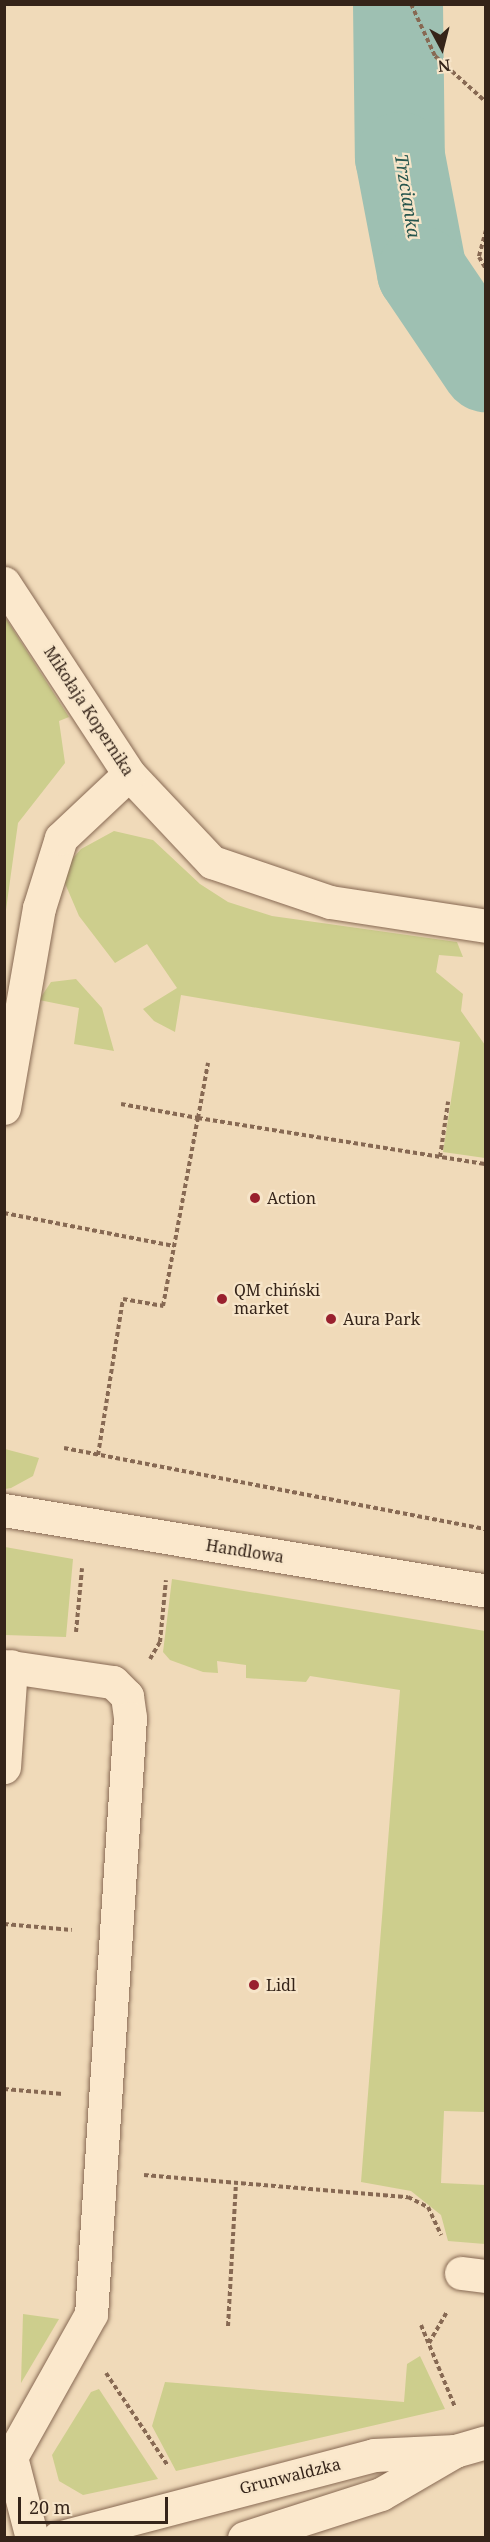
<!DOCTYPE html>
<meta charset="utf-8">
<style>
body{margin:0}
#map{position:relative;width:490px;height:2542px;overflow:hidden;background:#f0dab9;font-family:"Noto Serif",serif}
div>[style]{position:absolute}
.green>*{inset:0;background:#cdce8d}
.river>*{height:90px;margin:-45px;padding:0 45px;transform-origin:45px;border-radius:45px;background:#9ec0b2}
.path>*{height:4px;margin-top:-2px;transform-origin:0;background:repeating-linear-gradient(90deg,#876953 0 4.5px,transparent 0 7.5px)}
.roads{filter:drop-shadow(0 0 2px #876953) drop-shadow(0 0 2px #876953)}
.street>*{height:33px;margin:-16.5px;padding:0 16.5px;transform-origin:16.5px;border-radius:16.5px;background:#fbe8cc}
.secondary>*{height:33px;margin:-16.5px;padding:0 16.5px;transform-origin:16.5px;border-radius:16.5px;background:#fbe8cc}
.dots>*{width:16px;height:16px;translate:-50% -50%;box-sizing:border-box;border:3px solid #f7e5c9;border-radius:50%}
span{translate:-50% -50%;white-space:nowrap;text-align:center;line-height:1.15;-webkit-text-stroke:4.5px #f7e5c9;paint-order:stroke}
.street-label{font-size:16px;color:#352419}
.poi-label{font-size:16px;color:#352419}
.left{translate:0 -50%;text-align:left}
.water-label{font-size:18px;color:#27564e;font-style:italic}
.frame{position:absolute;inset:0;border:6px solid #352419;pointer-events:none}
.north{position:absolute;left:412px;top:18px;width:60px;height:60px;-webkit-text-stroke:4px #f7e5c9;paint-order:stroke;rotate:173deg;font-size:16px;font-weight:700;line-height:24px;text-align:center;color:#352419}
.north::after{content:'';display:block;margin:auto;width:21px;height:27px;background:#352419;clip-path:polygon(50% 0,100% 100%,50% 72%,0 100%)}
.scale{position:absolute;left:18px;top:2497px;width:150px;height:27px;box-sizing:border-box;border:3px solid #352419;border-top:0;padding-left:8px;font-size:18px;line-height:21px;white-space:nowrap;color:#352419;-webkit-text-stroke:4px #f7e5c9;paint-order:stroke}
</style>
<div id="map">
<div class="green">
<div style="clip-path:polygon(5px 617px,69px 717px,59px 721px,65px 763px,18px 823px,5px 917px)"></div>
<div style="clip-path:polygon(114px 831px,153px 840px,200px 884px,228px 902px,272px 916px,457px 942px,463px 957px,439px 955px,436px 972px,463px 994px,461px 1011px,485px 1045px,485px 1158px,443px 1152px,460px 1042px,181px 995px,175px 1032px,154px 1021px,143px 1009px,177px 988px,147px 944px,115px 963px,79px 916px,64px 881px,67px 865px,81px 849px)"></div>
<div style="clip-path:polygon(76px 979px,102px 1008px,114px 1051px,74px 1044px,79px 1008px,39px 1000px,51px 982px)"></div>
<div style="clip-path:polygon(5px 1449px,39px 1458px,33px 1476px,11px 1488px,5px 1489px)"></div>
<div style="clip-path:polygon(5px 1547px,73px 1559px,66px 1637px,5px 1635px)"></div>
<div style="clip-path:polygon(172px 1579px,485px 1631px,485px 2112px,444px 2111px,441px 2183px,485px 2185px,485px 2244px,448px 2241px,441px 2215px,411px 2191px,361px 2182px,400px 1690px,310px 1676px,306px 1682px,246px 1678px,246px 1665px,217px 1661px,218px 1673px,203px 1672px,170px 1660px,163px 1652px)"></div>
<div style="clip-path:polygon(23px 2314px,59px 2319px,21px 2383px)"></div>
<div style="clip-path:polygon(420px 2356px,445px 2409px,176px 2471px,152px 2426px,165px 2382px,404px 2402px,407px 2364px)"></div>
<div style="clip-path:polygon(99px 2389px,158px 2479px,83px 2495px,59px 2481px,52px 2455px,91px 2392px)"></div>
</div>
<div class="river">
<div style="left:398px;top:4px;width:153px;rotate:89.3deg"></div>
<div style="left:400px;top:157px;width:117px;rotate:79.2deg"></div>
<div style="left:422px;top:272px;width:115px;rotate:56deg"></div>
</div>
<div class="path">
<div style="left:411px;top:4px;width:57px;rotate:65.2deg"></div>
<div style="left:435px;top:56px;width:69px;rotate:42deg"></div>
<div style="left:486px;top:230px;width:28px;rotate:105deg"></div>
<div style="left:479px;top:257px;width:14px;rotate:60deg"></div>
<div style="left:121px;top:1104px;width:78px;rotate:10.3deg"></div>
<div style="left:198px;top:1118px;width:56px;rotate:-79.7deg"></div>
<div style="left:440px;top:1157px;width:56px;rotate:-81.7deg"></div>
<div style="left:4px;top:1213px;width:173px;rotate:11deg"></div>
<div style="left:64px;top:1448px;width:430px;rotate:10.9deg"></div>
<div style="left:98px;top:1455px;width:158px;rotate:-80.9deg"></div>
<div style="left:123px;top:1299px;width:41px;rotate:9.9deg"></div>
<div style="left:163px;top:1306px;width:191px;rotate:-79.5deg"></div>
<div style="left:198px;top:1118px;width:292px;rotate:9.1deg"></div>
<div style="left:76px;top:1632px;width:64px;rotate:-84.6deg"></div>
<div style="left:150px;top:1659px;width:20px;rotate:-60deg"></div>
<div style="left:160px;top:1642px;width:62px;rotate:-84.5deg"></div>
<div style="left:4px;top:1924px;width:68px;rotate:5deg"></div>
<div style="left:4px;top:2089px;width:59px;rotate:4.8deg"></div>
<div style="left:144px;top:2175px;width:265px;rotate:4.8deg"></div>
<div style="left:408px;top:2197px;width:22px;rotate:27deg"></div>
<div style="left:428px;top:2207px;width:31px;rotate:65deg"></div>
<div style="left:421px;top:2325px;width:89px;rotate:67.5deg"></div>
<div style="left:228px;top:2326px;width:145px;rotate:-86.8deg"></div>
<div style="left:429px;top:2343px;width:36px;rotate:-60deg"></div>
<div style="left:106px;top:2373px;width:112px;rotate:56.3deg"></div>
</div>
<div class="roads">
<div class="street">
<div style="left:4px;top:583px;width:228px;rotate:56.8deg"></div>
<div style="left:129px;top:774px;width:121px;rotate:46.7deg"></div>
<div style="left:212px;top:862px;width:125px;rotate:18.7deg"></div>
<div style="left:330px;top:902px;width:158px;rotate:8.7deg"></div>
<div style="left:4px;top:1108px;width:203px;rotate:-80.1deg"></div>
<div style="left:39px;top:908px;width:73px;rotate:-72.6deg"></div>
<div style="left:61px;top:838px;width:93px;rotate:-43.3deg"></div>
<div style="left:4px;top:1510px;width:489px;rotate:9.5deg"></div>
<div style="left:4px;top:1666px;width:110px;rotate:8.4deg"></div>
<div style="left:113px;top:1682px;width:20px;rotate:45deg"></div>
<div style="left:127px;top:1696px;width:22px;rotate:82deg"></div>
<div style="left:130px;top:1718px;width:597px;rotate:93.74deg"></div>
<div style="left:91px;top:2314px;width:164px;rotate:119.2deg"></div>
<div style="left:11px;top:2457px;width:84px;rotate:75.5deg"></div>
<div style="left:4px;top:1767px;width:101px;rotate:-86deg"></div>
<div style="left:461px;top:2273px;width:25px;rotate:7deg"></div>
</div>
<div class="secondary">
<div style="left:58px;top:2538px;width:327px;rotate:-14.7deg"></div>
<div style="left:374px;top:2455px;width:81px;rotate:-2.8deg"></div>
<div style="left:244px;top:2538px;width:144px;rotate:-17.8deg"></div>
<div style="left:381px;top:2494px;width:86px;rotate:-30.2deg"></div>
<div style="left:455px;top:2451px;width:32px;rotate:-16deg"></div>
</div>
</div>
<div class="dots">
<div style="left:255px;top:1198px;background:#99202e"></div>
<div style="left:222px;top:1299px;background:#99202e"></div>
<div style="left:331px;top:1319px;background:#99202e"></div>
<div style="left:254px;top:1985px;background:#99202e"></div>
</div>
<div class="street-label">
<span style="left:89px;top:711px;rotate:57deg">Mikołaja Kopernika</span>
<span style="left:245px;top:1551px;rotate:9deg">Handlowa</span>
<span style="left:290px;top:2476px;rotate:-14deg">Grunwaldzka</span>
</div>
<div class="poi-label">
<span class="left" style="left:267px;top:1198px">Action</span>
<span class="left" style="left:234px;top:1299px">QM chiński<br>market</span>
<span class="left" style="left:343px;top:1319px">Aura Park</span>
<span class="left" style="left:266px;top:1985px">Lidl</span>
</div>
<div class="water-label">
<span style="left:408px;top:196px;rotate:81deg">Trzcianka</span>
</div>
<div class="frame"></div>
<div class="north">N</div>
<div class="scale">20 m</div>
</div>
